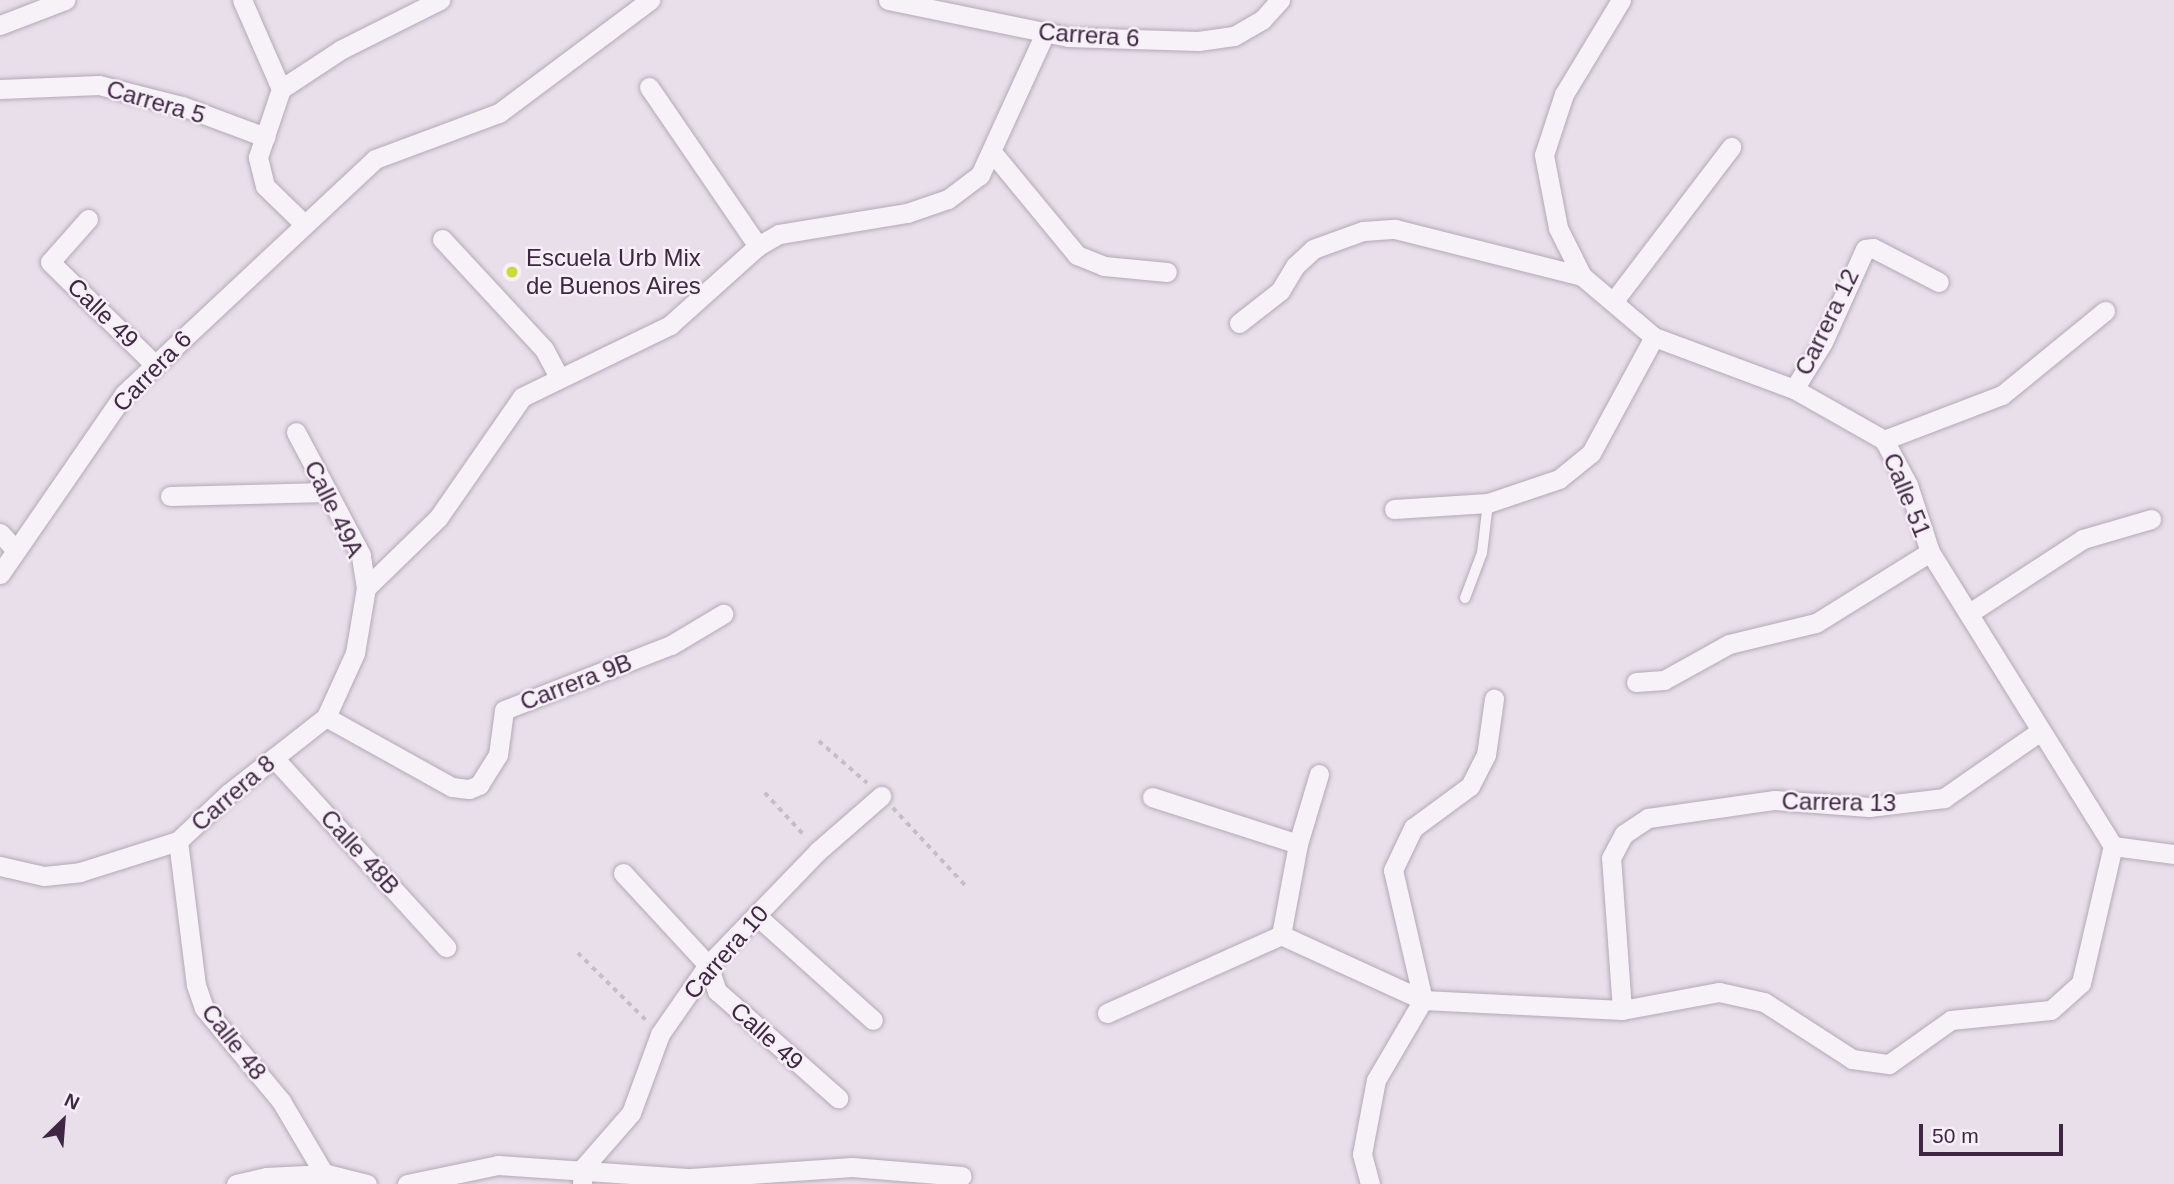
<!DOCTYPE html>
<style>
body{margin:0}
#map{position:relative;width:2174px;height:1184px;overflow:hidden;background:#e8dfea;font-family:Arial,sans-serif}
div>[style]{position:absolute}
.path>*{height:3.5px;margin-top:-1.75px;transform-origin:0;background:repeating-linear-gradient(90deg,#c7bdc9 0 5px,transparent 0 10px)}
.roads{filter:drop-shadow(0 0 2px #b5a8b8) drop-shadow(0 0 2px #b5a8b8)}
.lane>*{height:10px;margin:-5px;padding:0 5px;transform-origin:5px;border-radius:5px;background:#f7f2f8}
.street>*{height:19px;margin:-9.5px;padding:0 9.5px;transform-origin:9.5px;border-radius:9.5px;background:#f7f2f8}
.dots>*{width:19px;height:19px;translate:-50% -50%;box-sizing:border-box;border:4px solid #f6eff7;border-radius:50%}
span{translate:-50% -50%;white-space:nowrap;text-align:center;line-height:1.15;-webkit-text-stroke:5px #f6eff7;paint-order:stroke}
.street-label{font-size:24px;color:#3f2642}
.poi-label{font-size:24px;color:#3f2642}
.left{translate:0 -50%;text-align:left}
.north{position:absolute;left:28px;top:1086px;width:70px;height:70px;-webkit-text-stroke:5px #f6eff7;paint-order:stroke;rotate:25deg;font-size:19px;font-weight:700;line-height:28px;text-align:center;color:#3f2642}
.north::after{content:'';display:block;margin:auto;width:24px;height:32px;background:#3f2642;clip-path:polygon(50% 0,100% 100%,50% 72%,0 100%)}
.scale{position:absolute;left:1919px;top:1124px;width:144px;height:32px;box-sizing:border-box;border:4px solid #3f2642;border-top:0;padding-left:9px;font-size:21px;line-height:24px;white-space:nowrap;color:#3f2642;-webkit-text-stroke:5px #f6eff7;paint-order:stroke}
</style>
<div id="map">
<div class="path">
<div style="left:819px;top:741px;width:64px;rotate:41.2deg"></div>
<div style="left:765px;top:793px;width:59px;rotate:47.1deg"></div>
<div style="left:893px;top:808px;width:107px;rotate:46.9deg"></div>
<div style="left:578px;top:953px;width:95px;rotate:44.6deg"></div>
</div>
<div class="roads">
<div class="lane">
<div style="left:1465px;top:598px;width:48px;rotate:-69.3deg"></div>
<div style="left:1482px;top:553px;width:50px;rotate:-83.2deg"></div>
</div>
<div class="street">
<div style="left:242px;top:0;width:97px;rotate:66.3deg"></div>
<div style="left:888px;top:0;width:184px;rotate:11.6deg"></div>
<div style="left:1068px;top:37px;width:130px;rotate:1.8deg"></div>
<div style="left:1198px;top:41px;width:36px;rotate:-8deg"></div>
<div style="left:1234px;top:36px;width:32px;rotate:-30deg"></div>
<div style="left:1262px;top:20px;width:27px;rotate:-48deg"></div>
<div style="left:1621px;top:0;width:110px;rotate:121.2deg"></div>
<div style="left:1564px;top:94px;width:64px;rotate:108.2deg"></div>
<div style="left:1544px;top:155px;width:74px;rotate:79.1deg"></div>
<div style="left:1558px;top:228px;width:54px;rotate:63.4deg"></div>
<div style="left:1582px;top:276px;width:94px;rotate:40.3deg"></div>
<div style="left:1654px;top:337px;width:149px;rotate:20.4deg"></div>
<div style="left:1794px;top:389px;width:103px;rotate:29.5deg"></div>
<div style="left:1884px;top:440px;width:51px;rotate:61.9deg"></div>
<div style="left:1908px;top:485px;width:71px;rotate:71.8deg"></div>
<div style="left:1930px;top:552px;width:346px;rotate:58.1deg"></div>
<div style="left:0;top:25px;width:70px;rotate:-21deg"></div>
<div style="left:649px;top:87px;width:193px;rotate:55.6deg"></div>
<div style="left:0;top:89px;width:99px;rotate:-2.3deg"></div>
<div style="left:99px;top:85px;width:86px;rotate:14.2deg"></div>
<div style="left:182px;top:106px;width:89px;rotate:20.5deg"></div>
<div style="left:992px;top:152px;width:134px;rotate:50.5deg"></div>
<div style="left:1077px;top:255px;width:29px;rotate:22deg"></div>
<div style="left:1104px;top:266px;width:63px;rotate:5.4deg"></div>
<div style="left:88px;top:219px;width:57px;rotate:131.5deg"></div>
<div style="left:50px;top:262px;width:147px;rotate:44.4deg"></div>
<div style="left:303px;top:223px;width:53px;rotate:-135.8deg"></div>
<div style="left:265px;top:186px;width:30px;rotate:-104deg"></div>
<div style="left:258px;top:157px;width:72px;rotate:-71.3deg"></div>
<div style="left:281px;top:89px;width:73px;rotate:-33.3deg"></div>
<div style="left:342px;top:49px;width:110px;rotate:-26.6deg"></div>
<div style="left:442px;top:239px;width:150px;rotate:47.2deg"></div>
<div style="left:544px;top:349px;width:32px;rotate:62deg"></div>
<div style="left:1613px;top:302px;width:195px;rotate:-52.7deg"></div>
<div style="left:1239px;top:323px;width:52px;rotate:-38deg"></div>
<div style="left:1280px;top:291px;width:29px;rotate:-59deg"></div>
<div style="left:1295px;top:266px;width:25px;rotate:-43deg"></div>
<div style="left:1313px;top:249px;width:53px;rotate:-19.8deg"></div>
<div style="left:1363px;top:231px;width:32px;rotate:-4deg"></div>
<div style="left:1395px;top:229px;width:193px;rotate:14.1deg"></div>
<div style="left:1794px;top:389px;width:55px;rotate:-58.3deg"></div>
<div style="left:1823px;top:342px;width:102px;rotate:-65.7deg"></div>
<div style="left:1865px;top:249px;width:8px;rotate:-7deg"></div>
<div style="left:1873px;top:248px;width:74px;rotate:27.3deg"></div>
<div style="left:1884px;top:440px;width:126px;rotate:-20.9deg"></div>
<div style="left:2002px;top:395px;width:133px;rotate:-39.2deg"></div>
<div style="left:170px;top:496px;width:157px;rotate:-1.5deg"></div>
<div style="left:1394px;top:509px;width:94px;rotate:-3.7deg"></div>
<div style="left:1488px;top:503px;width:75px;rotate:-18.7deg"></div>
<div style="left:1559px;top:479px;width:41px;rotate:-39.1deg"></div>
<div style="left:1591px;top:453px;width:132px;rotate:-61.5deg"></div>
<div style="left:0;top:533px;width:23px;rotate:47deg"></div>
<div style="left:0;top:574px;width:219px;rotate:-55.4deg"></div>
<div style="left:124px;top:394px;width:344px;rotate:-43.1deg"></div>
<div style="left:375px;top:159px;width:132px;rotate:-20.4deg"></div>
<div style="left:499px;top:113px;width:189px;rotate:-36.8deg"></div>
<div style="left:366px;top:588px;width:100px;rotate:-44.2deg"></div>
<div style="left:438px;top:518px;width:147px;rotate:-55.2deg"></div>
<div style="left:522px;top:397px;width:165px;rotate:-25.9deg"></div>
<div style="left:670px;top:325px;width:118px;rotate:-41.9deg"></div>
<div style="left:758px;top:246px;width:24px;rotate:-30deg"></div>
<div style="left:779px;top:234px;width:130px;rotate:-9.3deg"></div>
<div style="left:907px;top:213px;width:43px;rotate:-18.9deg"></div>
<div style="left:948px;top:199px;width:40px;rotate:-37deg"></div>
<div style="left:980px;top:175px;width:156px;rotate:-65.4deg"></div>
<div style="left:1971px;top:612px;width:134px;rotate:-33.1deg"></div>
<div style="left:2083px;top:539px;width:71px;rotate:-16.4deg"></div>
<div style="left:1636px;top:682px;width:28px;rotate:-4deg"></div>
<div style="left:1664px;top:680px;width:74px;rotate:-29deg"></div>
<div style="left:1729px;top:644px;width:89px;rotate:-13.6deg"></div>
<div style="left:1816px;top:623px;width:134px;rotate:-31.9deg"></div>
<div style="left:326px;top:717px;width:144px;rotate:29.1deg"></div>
<div style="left:452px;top:787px;width:17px;rotate:7deg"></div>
<div style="left:469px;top:789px;width:11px;rotate:-22deg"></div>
<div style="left:479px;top:785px;width:36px;rotate:-58deg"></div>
<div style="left:498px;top:755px;width:45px;rotate:-82.4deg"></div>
<div style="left:504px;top:710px;width:179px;rotate:-21.3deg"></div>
<div style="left:671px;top:645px;width:61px;rotate:-30.8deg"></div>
<div style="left:274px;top:758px;width:256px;rotate:47.7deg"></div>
<div style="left:1152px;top:797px;width:153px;rotate:17.8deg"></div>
<div style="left:178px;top:841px;width:145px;rotate:82.9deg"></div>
<div style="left:196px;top:985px;width:24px;rotate:71deg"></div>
<div style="left:204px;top:1008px;width:121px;rotate:50.4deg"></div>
<div style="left:281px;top:1101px;width:96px;rotate:59.4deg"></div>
<div style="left:2113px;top:846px;width:62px;rotate:7.5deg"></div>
<div style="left:0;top:866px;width:45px;rotate:12.8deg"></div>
<div style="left:44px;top:876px;width:36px;rotate:-6deg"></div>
<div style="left:80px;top:872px;width:103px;rotate:-17.6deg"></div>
<div style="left:178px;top:841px;width:70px;rotate:-43.3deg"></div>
<div style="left:229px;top:793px;width:123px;rotate:-38.1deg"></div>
<div style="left:326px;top:717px;width:70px;rotate:-65.6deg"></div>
<div style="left:355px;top:653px;width:66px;rotate:-80.4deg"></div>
<div style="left:366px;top:588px;width:33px;rotate:-99deg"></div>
<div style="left:361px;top:555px;width:139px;rotate:-117.9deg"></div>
<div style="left:623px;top:873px;width:125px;rotate:47.3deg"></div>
<div style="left:708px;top:965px;width:28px;rotate:71deg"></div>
<div style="left:717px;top:991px;width:162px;rotate:41.5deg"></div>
<div style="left:756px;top:915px;width:157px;rotate:41.9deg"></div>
<div style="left:1281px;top:935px;width:93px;rotate:-79.4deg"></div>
<div style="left:1298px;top:844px;width:73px;rotate:-73.3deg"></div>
<div style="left:1622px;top:1010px;width:152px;rotate:-94.1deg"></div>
<div style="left:1611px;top:858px;width:27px;rotate:-62deg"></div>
<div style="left:1624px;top:834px;width:29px;rotate:-34deg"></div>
<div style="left:1648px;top:818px;width:128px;rotate:-8.1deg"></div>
<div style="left:1775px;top:800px;width:94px;rotate:4.3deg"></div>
<div style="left:1869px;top:807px;width:76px;rotate:-6.8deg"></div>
<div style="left:1944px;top:798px;width:116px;rotate:-34.8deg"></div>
<div style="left:1107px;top:1013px;width:191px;rotate:-24.1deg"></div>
<div style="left:1281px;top:935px;width:156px;rotate:24.6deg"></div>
<div style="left:1423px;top:1000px;width:199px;rotate:2.9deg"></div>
<div style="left:1622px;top:1010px;width:99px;rotate:-10.5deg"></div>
<div style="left:1719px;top:992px;width:46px;rotate:12.5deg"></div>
<div style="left:1764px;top:1002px;width:105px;rotate:32.9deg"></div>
<div style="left:1852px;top:1059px;width:37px;rotate:8deg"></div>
<div style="left:1889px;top:1064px;width:76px;rotate:-35.4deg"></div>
<div style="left:1951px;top:1020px;width:100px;rotate:-5.7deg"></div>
<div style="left:2051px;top:1010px;width:40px;rotate:-42deg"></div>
<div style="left:2081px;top:983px;width:141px;rotate:-76.9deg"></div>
<div style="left:236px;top:1184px;width:31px;rotate:-13deg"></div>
<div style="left:266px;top:1177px;width:61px;rotate:-2.8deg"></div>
<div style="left:327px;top:1174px;width:41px;rotate:14deg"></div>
<div style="left:407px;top:1184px;width:93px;rotate:-11.8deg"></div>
<div style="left:498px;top:1165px;width:193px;rotate:3.9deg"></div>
<div style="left:691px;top:1178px;width:161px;rotate:-3.9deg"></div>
<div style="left:852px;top:1167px;width:110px;rotate:4.7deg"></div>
<div style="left:582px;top:1184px;width:16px;rotate:-86deg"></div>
<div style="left:583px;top:1168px;width:73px;rotate:-48.9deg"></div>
<div style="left:631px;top:1113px;width:84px;rotate:-69.8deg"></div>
<div style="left:660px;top:1034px;width:84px;rotate:-55.2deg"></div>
<div style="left:708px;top:965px;width:158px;rotate:-46deg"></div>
<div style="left:818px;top:851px;width:84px;rotate:-41.1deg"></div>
<div style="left:1370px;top:1184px;width:31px;rotate:-105deg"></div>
<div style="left:1362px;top:1154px;width:75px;rotate:-79.3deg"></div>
<div style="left:1376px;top:1080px;width:93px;rotate:-59.6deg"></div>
<div style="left:1423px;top:1000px;width:133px;rotate:-103deg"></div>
<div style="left:1393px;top:870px;width:47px;rotate:-64.5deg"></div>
<div style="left:1413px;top:828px;width:71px;rotate:-36.4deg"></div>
<div style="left:1470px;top:786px;width:35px;rotate:-63deg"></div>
<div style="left:1486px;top:755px;width:57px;rotate:-81.9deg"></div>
</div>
</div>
<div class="dots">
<div style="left:512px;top:272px;background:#cada39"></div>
</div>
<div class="street-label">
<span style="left:1089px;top:35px;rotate:4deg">Carrera 6</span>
<span style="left:156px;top:102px;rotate:16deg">Carrera 5</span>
<span style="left:103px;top:313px;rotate:44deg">Calle 49</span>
<span style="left:1827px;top:322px;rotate:-64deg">Carrera 12</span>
<span style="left:152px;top:371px;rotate:-46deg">Carrera 6</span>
<span style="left:1907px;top:495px;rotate:68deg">Calle 51</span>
<span style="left:334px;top:509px;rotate:64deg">Calle 49A</span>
<span style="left:576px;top:682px;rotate:-21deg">Carrera 9B</span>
<span style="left:233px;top:793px;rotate:-41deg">Carrera 8</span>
<span style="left:1839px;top:802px;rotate:1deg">Carrera 13</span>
<span style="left:360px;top:852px;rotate:48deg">Calle 48B</span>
<span style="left:726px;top:952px;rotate:-49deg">Carrera 10</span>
<span style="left:767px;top:1036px;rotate:42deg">Calle 49</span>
<span style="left:234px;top:1042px;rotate:52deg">Calle 48</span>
</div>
<div class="poi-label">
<span class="left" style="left:526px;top:272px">Escuela Urb Mix<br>de Buenos Aires</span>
</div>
<div class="north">N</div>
<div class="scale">50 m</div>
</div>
